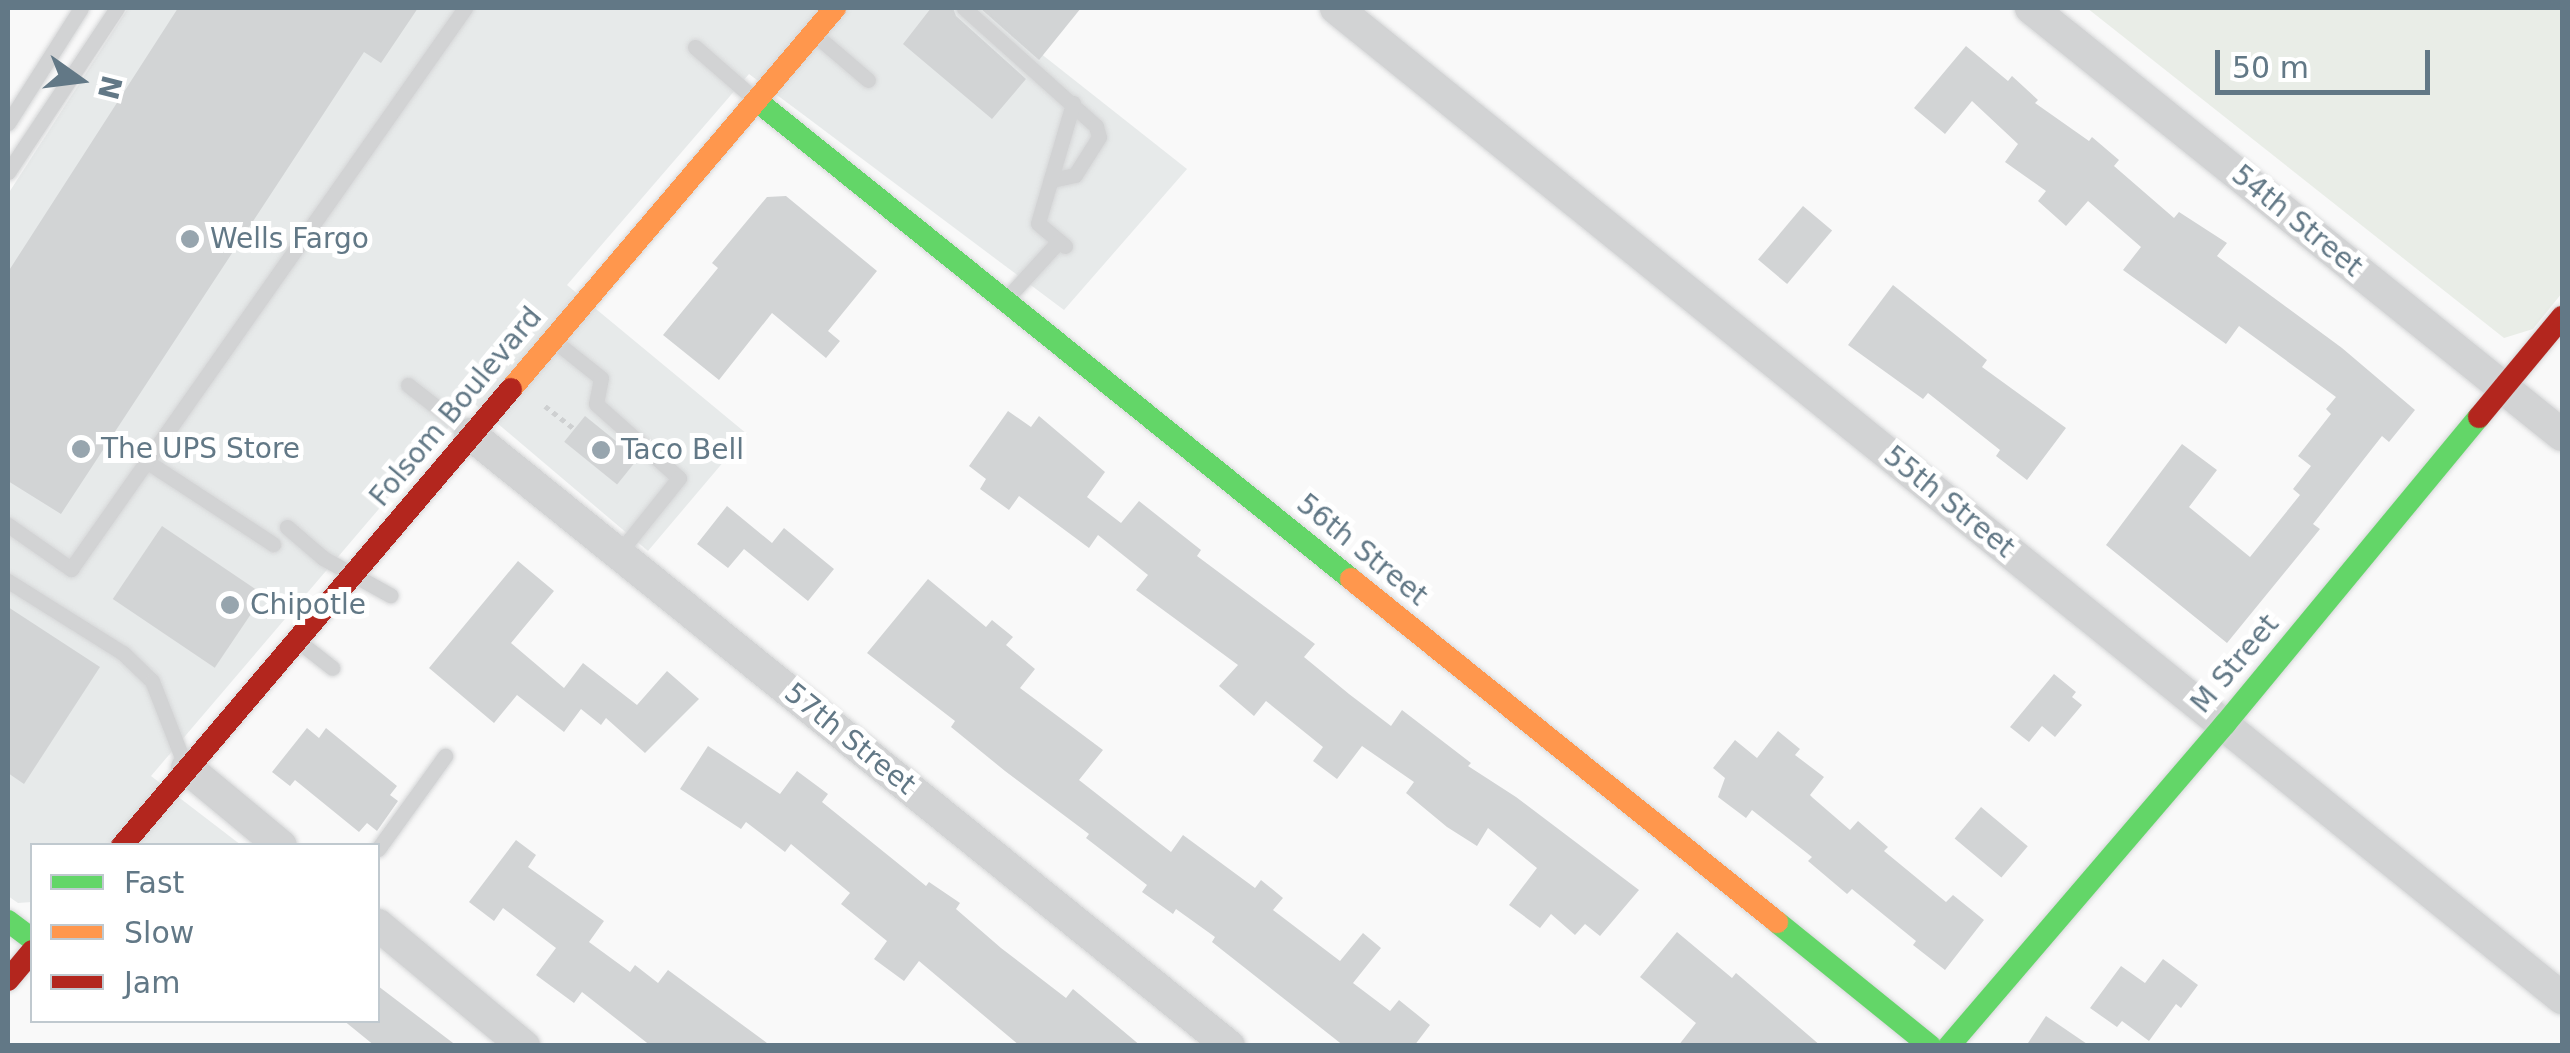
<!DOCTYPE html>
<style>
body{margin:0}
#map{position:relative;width:2570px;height:1053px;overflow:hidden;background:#f9f9f9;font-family:"DejaVu Sans",sans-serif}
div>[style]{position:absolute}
.built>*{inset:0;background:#e7eaea}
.green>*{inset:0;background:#e9ede7}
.building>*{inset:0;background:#d2d4d5;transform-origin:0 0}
.path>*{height:5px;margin-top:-2.5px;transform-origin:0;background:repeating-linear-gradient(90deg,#ced0d1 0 5px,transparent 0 10px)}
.roads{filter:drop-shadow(0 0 2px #d6d7d8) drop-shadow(0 0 2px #d6d7d8)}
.lane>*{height:15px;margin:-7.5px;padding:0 7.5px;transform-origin:7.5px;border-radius:7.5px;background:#d2d3d4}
.street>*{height:32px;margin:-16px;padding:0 16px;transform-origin:16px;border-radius:16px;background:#d2d3d4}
.fast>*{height:22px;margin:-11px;padding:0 11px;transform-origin:11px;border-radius:11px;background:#63d668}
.slow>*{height:22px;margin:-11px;padding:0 11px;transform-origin:11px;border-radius:11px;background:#ff974d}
.jam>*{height:22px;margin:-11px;padding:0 11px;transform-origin:11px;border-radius:11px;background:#b3261e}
.dots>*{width:28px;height:28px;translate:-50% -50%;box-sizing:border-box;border:5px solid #fff;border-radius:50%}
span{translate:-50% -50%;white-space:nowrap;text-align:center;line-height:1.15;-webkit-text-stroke:10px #fff;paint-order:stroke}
.street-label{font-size:28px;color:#627886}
.poi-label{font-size:28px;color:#627886}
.left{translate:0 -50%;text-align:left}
.frame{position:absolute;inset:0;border:10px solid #627886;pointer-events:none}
.legend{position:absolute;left:30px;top:843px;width:350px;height:180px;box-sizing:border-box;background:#fff;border:2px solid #c0c9cf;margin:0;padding:12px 18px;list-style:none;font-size:30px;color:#627886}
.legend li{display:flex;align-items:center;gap:20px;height:50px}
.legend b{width:50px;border:2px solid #c0c9cf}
.north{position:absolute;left:30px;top:30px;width:100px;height:100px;-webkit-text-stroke:8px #fff;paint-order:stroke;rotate:104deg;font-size:28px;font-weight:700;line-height:40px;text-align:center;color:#627886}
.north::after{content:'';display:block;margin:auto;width:35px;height:45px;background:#627886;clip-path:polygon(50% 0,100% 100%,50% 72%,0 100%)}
.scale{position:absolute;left:2215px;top:50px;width:215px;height:45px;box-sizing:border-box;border:5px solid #627886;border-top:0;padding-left:12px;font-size:30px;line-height:35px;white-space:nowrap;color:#627886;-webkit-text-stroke:8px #fff;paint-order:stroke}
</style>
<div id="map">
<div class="built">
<div style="clip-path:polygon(128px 8px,983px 8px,1187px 169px,1064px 310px,749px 74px,567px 285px,747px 434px,648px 551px,471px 401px,151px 776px,241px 845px,32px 846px,32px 902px,18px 903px,8px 896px,8px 194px)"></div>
</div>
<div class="green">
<div style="clip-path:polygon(2087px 8px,2562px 8px,2562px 293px,2533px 329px,2504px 338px)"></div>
</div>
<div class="building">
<div style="clip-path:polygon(178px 8px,418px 8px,381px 63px,364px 52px,61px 514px,8px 481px,8px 272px)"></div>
<div style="clip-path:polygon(931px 8px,953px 8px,956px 16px,1026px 79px,992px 119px,903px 44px)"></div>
<div style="clip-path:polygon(980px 8px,1081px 8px,1039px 60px)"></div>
<div style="clip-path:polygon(1966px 46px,2008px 81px,2012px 76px,2038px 100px,2035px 103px,2089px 141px,2092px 137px,2119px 160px,2114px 166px,2174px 218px,2179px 212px,2227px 243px,2217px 256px,2342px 348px,2415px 410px,2389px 442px,2382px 436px,2313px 524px,2320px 529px,2227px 643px,2106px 545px,2182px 444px,2217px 470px,2189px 507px,2250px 557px,2300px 495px,2293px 489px,2311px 466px,2298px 456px,2331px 414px,2326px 409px,2336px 397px,2239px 326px,2226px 344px,2123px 270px,2141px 247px,2088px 201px,2066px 226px,2038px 201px,2046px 191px,2005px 162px,2018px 144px,1972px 101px,1945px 134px,1914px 108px)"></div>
<div style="clip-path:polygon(786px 196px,877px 271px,828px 331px,840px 341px,826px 358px,772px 313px,719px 380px,663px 335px,718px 268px,712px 263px,767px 197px)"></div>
<div style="left:1803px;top:206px;width:38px;height:70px;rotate:40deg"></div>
<div style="clip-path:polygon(1893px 285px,1987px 360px,1982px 367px,2066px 428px,2027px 480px,1996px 456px,2000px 450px,1928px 393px,1923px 399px,1848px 345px)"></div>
<div style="clip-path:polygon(1008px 411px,1031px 427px,1039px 416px,1105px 472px,1087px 497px,1121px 523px,1139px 501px,1201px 550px,1197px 556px,1315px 644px,1304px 657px,1349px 694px,1391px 726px,1402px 710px,1471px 763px,1468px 766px,1516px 797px,1639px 890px,1600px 936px,1585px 924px,1575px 935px,1551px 914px,1540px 928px,1509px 905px,1537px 868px,1488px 828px,1477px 846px,1447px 827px,1406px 793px,1414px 782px,1362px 746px,1337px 779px,1313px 761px,1323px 747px,1266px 701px,1254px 716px,1219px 686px,1238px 665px,1136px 590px,1148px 575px,1098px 535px,1089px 548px,1019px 496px,1009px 510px,980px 489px,986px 479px,969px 466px)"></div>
<div style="left:585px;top:416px;width:68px;height:33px;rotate:39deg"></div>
<div style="clip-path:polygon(727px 506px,772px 543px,784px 528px,834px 569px,808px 601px,744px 549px,728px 568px,697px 544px)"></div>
<div style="left:162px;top:526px;width:123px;height:88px;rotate:34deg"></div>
<div style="clip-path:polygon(518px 561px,554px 591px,511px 643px,564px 688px,583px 663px,637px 705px,667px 671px,699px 699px,645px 753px,606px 718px,601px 725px,581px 709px,564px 732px,517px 695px,494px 723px,429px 668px)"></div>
<div style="clip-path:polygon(928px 579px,986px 627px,992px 620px,1013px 637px,1006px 645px,1035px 669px,1020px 688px,1103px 750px,1079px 780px,1171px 852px,1183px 835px,1255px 888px,1261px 880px,1283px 898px,1273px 910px,1340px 961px,1363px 933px,1381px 948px,1353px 983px,1390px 1011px,1399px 1000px,1430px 1025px,1414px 1046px,1344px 1046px,1212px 942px,1215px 937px,1176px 909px,1173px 914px,1142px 892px,1147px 885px,1086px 838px,1089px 834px,1005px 771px,951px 727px,955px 721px,867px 653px)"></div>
<div style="clip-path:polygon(8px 607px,100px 667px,24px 784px,8px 773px)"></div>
<div style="clip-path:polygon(2054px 674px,2076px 692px,2072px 697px,2082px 705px,2055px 737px,2042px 726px,2029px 742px,2010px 727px)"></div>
<div style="clip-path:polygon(307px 728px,319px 738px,326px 728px,397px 786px,390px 795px,398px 801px,377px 831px,367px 823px,359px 832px,295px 780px,290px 786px,272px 772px)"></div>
<div style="clip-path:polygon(1778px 731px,1800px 749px,1795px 755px,1824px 777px,1810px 795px,1813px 798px,1850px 830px,1858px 821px,1888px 847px,1884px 851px,1946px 902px,1953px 895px,1984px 920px,1945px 970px,1913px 945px,1916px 941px,1852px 889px,1847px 894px,1808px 861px,1812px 857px,1752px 810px,1746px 818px,1718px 797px,1725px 778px,1713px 768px,1735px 740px,1757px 758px)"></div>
<div style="clip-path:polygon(708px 746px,780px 794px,797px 771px,828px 794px,822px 802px,926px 886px,929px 882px,960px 903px,956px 909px,1001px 948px,1066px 998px,1073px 989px,1141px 1046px,1020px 1046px,919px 961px,904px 981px,874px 959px,887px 941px,841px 904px,850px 893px,791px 844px,785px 852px,746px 822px,741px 829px,680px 789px)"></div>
<div style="left:1981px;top:807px;width:61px;height:41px;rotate:40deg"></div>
<div style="clip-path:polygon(516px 840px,536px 855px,528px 867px,604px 921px,589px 942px,630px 972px,635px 965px,658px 983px,668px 970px,771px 1046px,651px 1046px,582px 992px,574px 1003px,536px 975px,556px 948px,503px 908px,494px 921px,469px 902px)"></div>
<div style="clip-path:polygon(1677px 932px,1732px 978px,1736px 973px,1821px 1046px,1678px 1046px,1696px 1023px,1640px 977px)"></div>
<div style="clip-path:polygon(2163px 959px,2198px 985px,2181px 1008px,2176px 1004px,2149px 1041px,2122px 1021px,2117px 1027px,2090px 1008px,2121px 966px,2145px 983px)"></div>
<div style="clip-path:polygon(378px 986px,457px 1046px,375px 1046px,343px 1020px,378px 1020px)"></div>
<div style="clip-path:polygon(2046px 1016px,2090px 1046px,2026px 1046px)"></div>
</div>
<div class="path">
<div style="left:545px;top:406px;width:37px;rotate:38deg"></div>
</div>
<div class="roads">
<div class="lane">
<div style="left:964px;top:8px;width:177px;rotate:41.8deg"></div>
<div style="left:1096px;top:126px;width:11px;rotate:75deg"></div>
<div style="left:1099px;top:137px;width:45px;rotate:122.3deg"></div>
<div style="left:1075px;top:175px;width:25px;rotate:168deg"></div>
<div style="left:820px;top:39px;width:63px;rotate:40.5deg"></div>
<div style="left:695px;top:47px;width:73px;rotate:41.1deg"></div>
<div style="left:8px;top:123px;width:136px;rotate:-57.6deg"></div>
<div style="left:8px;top:172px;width:197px;rotate:-56.4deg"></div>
<div style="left:1065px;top:246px;width:35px;rotate:-140deg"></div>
<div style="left:1038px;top:223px;width:125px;rotate:-73.7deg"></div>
<div style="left:1007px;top:298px;width:77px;rotate:-47.6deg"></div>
<div style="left:557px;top:343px;width:56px;rotate:38.5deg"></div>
<div style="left:601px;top:378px;width:26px;rotate:101deg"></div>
<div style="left:596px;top:404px;width:111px;rotate:41.7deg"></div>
<div style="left:679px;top:478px;width:96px;rotate:128.7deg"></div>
<div style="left:408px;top:385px;width:75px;rotate:37.9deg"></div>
<div style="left:146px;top:461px;width:152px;rotate:33.2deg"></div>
<div style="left:8px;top:525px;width:77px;rotate:34.9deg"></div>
<div style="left:71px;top:569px;width:686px;rotate:-54.92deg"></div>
<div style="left:287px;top:527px;width:48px;rotate:40.7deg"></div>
<div style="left:323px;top:558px;width:77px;rotate:28.9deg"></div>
<div style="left:8px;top:581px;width:136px;rotate:32.1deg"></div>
<div style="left:123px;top:653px;width:40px;rotate:44deg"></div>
<div style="left:152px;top:681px;width:85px;rotate:68.6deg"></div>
<div style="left:303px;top:645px;width:37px;rotate:38deg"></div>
<div style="left:378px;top:849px;width:115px;rotate:-54.2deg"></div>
</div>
<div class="street">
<div style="left:1336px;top:8px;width:1576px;rotate:38.92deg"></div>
<div style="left:2031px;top:8px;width:681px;rotate:38.8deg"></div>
<div style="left:470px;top:434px;width:975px;rotate:38.88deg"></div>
<div style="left:187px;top:768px;width:122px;rotate:39.7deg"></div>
<div style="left:378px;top:925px;width:190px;rotate:39.7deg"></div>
</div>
<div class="fast">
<div style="left:757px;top:101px;width:762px;rotate:38.82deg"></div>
<div style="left:8px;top:921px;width:30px;rotate:37deg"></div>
<div style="left:1777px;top:922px;width:197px;rotate:39deg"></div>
<div style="left:1949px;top:1046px;width:424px;rotate:-49.4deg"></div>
<div style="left:2225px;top:724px;width:398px;rotate:-50.4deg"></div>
</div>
<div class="slow">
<div style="left:511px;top:389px;width:500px;rotate:-49.62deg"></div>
<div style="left:1351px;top:579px;width:547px;rotate:38.84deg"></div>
</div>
<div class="jam">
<div style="left:2479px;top:417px;width:130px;rotate:-50.3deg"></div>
<div style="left:122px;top:846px;width:600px;rotate:-49.6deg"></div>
<div style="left:8px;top:980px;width:38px;rotate:-50deg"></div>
</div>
</div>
<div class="dots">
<div style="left:190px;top:239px;background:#97a5ae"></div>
<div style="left:81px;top:449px;background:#97a5ae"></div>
<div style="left:601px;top:450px;background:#97a5ae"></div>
<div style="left:230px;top:605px;background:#97a5ae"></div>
</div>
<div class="street-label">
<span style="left:2297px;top:221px;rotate:39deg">54th Street</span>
<span style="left:456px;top:407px;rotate:-50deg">Folsom Boulevard</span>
<span style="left:1949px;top:502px;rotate:39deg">55th Street</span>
<span style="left:1362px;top:550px;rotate:39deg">56th Street</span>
<span style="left:2235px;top:664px;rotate:-50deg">M Street</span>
<span style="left:850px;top:739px;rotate:39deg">57th Street</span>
</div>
<div class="poi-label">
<span class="left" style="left:210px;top:239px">Wells Fargo</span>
<span class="left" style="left:101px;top:449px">The UPS Store</span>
<span class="left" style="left:621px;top:450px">Taco Bell</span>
<span class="left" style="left:250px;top:605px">Chipotle</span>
</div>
<div class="frame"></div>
<ul class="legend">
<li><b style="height:12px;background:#63d668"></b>Fast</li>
<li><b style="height:12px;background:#ff974d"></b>Slow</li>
<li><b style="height:12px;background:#b3261e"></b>Jam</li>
</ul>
<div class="north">N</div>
<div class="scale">50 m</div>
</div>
